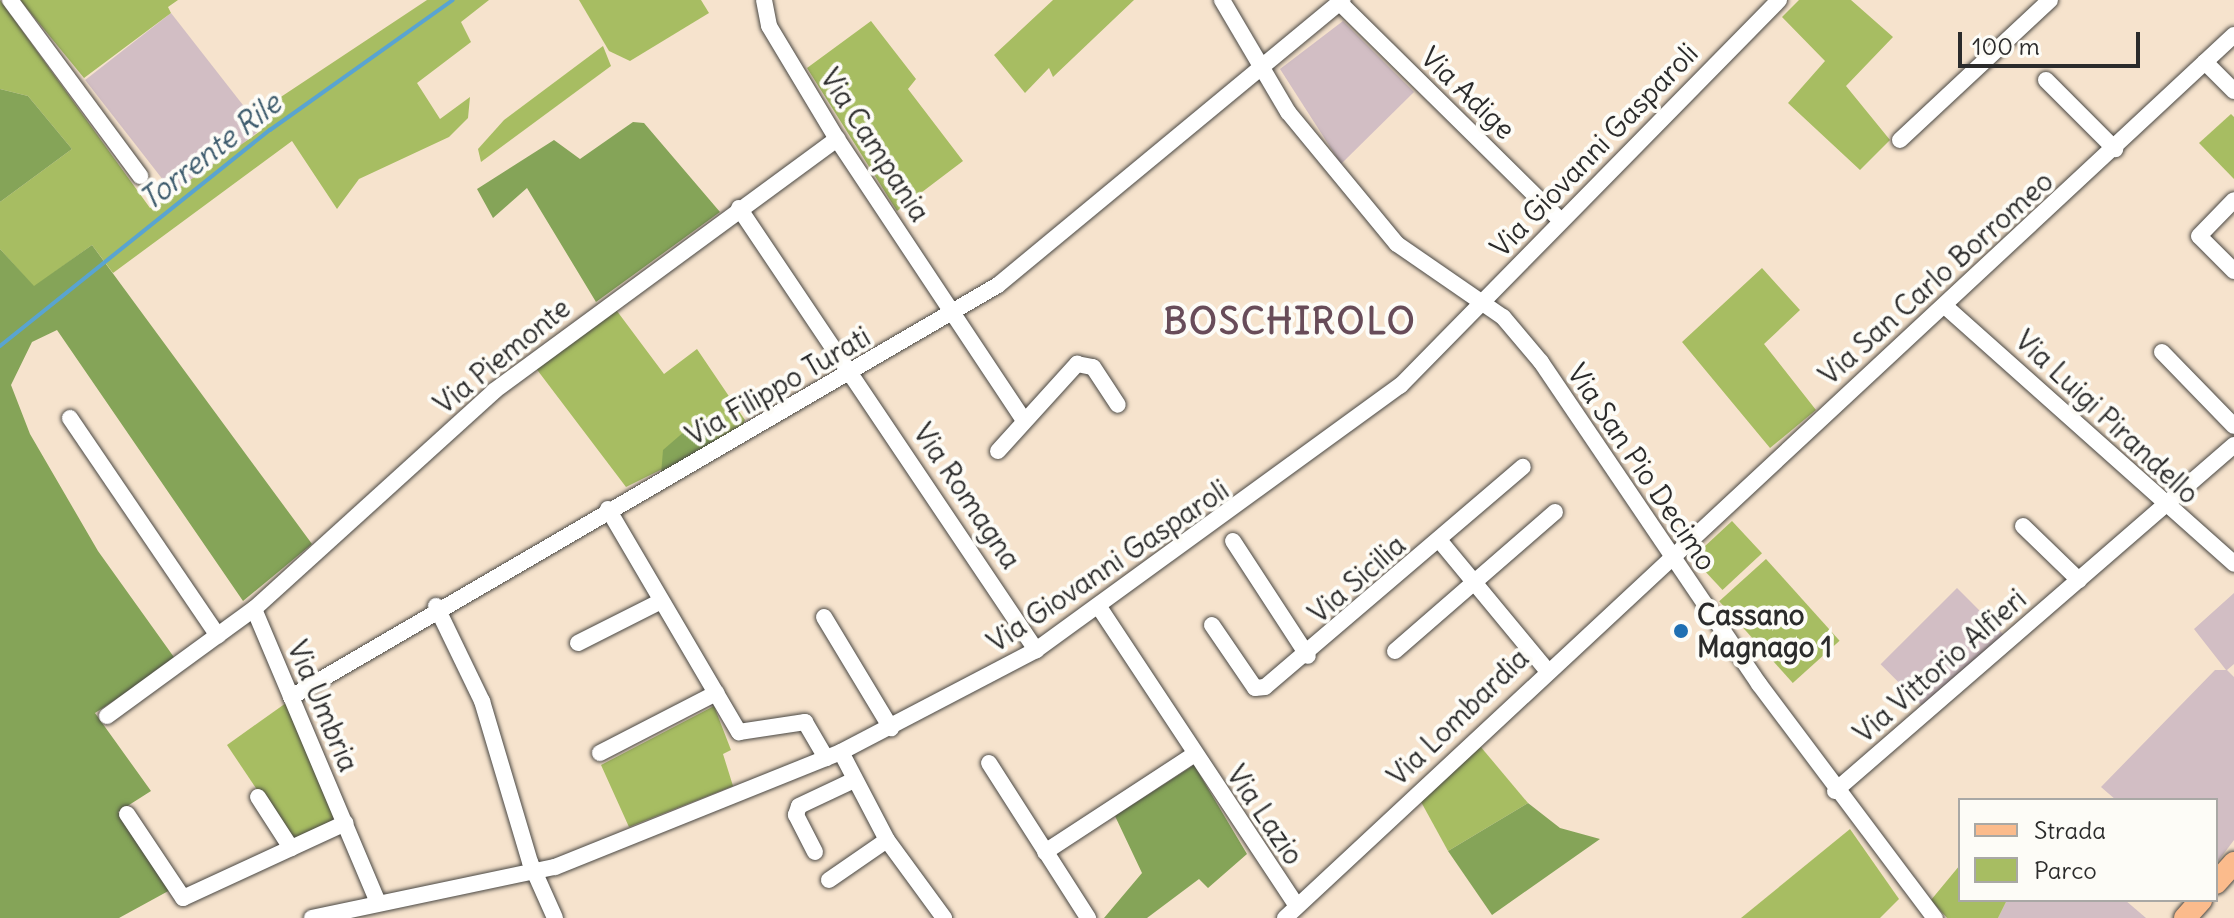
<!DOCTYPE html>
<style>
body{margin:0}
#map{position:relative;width:2234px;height:918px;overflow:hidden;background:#f6e3cd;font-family:Delius,sans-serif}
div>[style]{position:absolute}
.industrial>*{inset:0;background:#d2bec4;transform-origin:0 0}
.green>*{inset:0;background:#a7bd62;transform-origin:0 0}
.forest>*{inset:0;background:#85a458}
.stream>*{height:4px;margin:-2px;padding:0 2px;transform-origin:2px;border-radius:2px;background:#59a4d1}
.roads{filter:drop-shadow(0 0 2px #494743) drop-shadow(0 0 2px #494743)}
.minor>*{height:16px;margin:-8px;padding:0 8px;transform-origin:8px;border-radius:8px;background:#fff}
.major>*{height:22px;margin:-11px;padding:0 11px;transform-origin:11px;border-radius:11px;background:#fbbb8c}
.dots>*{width:22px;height:22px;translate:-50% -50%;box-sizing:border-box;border:4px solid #fdfcf7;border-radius:50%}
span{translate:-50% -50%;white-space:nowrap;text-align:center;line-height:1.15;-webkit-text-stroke:8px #fdfcf7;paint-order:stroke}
.street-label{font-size:28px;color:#2b2b2b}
.poi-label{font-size:28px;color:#2b2b2b;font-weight:700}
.left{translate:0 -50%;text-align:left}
.water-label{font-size:30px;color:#3d5b6d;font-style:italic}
.district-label{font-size:36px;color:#684c59;font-weight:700;letter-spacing:2px}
.legend{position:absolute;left:1958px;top:798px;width:260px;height:104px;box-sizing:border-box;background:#fdfcf7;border:2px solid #a9a8a5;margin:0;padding:10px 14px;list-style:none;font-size:24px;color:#2b2b2b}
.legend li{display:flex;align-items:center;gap:16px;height:40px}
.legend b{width:40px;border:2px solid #a9a8a5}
.scale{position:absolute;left:1958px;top:32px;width:182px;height:36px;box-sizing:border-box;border:4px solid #2b2b2b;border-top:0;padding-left:10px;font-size:24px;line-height:28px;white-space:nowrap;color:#2b2b2b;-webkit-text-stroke:6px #fdfcf7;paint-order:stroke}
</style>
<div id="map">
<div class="industrial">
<div style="left:171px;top:13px;width:147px;height:109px;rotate:52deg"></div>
<div style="clip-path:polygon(1343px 21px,1414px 92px,1341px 164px,1280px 69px)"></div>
<div style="left:1957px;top:588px;width:66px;height:108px;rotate:45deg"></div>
<div style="clip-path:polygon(2234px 593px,2234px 664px,2227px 670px,2234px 677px,2234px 840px,2216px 864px,2216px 800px,2116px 800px,2101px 787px,2215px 670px,2226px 670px,2194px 629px)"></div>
<div style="clip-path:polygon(2007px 900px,2125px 900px,2146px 918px,1998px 918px)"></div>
</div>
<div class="green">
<div style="clip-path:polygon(0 0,150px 208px,262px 130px,252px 116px,427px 0,489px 0,461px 22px,471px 42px,417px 83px,440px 119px,470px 97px,468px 118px,449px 137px,359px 179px,337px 209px,292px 141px,113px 273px,92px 245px,34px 287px,0 249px,0 202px,72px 149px,28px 96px,0 89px)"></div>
<div style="clip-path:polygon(20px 0,178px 0,168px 7px,171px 13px,84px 78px)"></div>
<div style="clip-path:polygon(579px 0,701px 0,709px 13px,630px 61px,609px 51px)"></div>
<div style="clip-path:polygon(1053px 0,1134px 0,1053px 77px,1049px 68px,1025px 93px,994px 55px)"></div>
<div style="clip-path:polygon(1799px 0,1851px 0,1893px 37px,1846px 86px,1890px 140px,1860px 170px,1788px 103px,1825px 61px,1782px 17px)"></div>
<div style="clip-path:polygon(871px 21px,916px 79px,908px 89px,963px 161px,897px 211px,807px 68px)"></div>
<div style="clip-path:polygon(603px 46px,611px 66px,481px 162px,478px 149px,504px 120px)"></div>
<div style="clip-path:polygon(2231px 114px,2234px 117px,2234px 179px,2199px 143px)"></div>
<div style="clip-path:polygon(1762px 268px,1800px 310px,1764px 344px,1816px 410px,1770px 448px,1682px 342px)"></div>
<div style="clip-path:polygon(614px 307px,664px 374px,697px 349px,745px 420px,741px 430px,626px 487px,535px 367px)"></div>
<div style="left:1732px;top:521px;width:44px;height:54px;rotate:47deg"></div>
<div style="left:1766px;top:559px;width:110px;height:63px;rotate:48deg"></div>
<div style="clip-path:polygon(286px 703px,336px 821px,292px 842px,227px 745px)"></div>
<div style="clip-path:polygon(714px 706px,731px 750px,723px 754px,733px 786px,629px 827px,601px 765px)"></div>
<div style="clip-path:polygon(1480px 746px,1528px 803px,1448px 851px,1420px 800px)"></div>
<div style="clip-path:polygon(1850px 829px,1899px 899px,1880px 918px,1741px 918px)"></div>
<div style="clip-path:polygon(1960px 865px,1960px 900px,2007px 900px,1998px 918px,1947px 918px,1931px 900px)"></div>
</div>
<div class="forest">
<div style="clip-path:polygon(0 89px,28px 96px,72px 149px,0 202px)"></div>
<div style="clip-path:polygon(633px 122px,644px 123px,720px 212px,596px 302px,527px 188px,493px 218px,477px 189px,554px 140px,580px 159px)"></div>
<div style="clip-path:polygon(92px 245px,312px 544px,243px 601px,57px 330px,32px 342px,11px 385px,30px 434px,98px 551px,176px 660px,95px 713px,151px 791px,118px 812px,172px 889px,119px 918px,0 918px,0 249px,34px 286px)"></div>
<div style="clip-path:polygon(693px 424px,721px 443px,661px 475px,663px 450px)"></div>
<div style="clip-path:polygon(1194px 765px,1247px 854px,1208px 888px,1199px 879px,1147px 918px,1104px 918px,1142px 873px,1115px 816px)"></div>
<div style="clip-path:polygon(1528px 803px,1560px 828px,1600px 839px,1492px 915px,1448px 851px)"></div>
</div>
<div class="stream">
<div style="left:0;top:346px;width:346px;rotate:-38.7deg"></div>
<div style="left:270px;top:130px;width:224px;rotate:-35.4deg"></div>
</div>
<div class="roads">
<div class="minor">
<div style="left:10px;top:0;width:219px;rotate:53.5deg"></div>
<div style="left:764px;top:0;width:26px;rotate:79deg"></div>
<div style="left:769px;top:26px;width:132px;rotate:59deg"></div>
<div style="left:837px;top:139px;width:338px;rotate:56.4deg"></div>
<div style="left:1222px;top:0;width:130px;rotate:59.5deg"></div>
<div style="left:1288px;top:112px;width:171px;rotate:50.5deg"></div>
<div style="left:1397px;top:244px;width:129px;rotate:34.6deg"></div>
<div style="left:1503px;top:317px;width:59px;rotate:49.8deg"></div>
<div style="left:1541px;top:362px;width:389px;rotate:55.9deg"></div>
<div style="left:1759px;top:684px;width:293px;rotate:53.1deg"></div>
<div style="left:1340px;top:3px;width:310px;rotate:44.6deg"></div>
<div style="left:2205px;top:62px;width:41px;rotate:45deg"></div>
<div style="left:2046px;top:80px;width:98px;rotate:45deg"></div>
<div style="left:1900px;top:140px;width:205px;rotate:-43deg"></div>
<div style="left:739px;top:208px;width:533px;rotate:56.1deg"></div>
<div style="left:2234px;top:271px;width:49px;rotate:-135deg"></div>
<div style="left:2199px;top:236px;width:50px;rotate:-45.8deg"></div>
<div style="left:1946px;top:307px;width:386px;rotate:41.7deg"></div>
<div style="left:2162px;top:352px;width:103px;rotate:45.8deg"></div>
<div style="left:70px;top:418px;width:263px;rotate:55.8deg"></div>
<div style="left:998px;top:451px;width:118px;rotate:-47.8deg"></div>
<div style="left:1077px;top:364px;width:16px;rotate:11deg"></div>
<div style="left:1093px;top:367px;width:45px;rotate:56.7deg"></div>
<div style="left:608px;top:509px;width:259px;rotate:59.6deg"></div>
<div style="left:739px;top:732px;width:67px;rotate:-8.6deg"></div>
<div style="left:805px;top:722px;width:42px;rotate:59.7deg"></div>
<div style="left:2023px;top:526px;width:78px;rotate:44deg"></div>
<div style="left:1233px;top:541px;width:137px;rotate:56.9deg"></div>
<div style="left:1440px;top:541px;width:166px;rotate:50.4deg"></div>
<div style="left:436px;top:606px;width:106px;rotate:64.2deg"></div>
<div style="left:482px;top:701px;width:168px;rotate:73.4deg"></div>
<div style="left:530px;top:862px;width:61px;rotate:65.9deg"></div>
<div style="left:1099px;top:607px;width:355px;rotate:56.5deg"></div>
<div style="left:254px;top:609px;width:318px;rotate:67.1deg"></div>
<div style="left:824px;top:617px;width:130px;rotate:58.9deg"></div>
<div style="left:1212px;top:625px;width:76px;rotate:55.7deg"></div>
<div style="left:1255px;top:688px;width:10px;rotate:-6deg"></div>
<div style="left:1265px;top:687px;width:339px;rotate:-40.5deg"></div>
<div style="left:578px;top:643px;width:93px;rotate:-26.8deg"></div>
<div style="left:1395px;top:651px;width:212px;rotate:-41deg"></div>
<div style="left:291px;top:697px;width:818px;rotate:-30.23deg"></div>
<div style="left:998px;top:285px;width:447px;rotate:-39.6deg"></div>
<div style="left:107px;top:716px;width:182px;rotate:-36.1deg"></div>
<div style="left:254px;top:609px;width:324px;rotate:-42.2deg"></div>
<div style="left:494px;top:391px;width:426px;rotate:-36.3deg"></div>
<div style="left:841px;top:752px;width:99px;rotate:62.4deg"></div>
<div style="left:887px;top:840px;width:97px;rotate:53.8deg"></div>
<div style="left:600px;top:753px;width:131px;rotate:-27.3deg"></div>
<div style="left:989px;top:763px;width:184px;rotate:57.4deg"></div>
<div style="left:1835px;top:791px;width:528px;rotate:-40.93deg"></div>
<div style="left:258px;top:797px;width:61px;rotate:57.1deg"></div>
<div style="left:127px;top:814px;width:101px;rotate:56.3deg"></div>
<div style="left:183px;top:898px;width:179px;rotate:-24.8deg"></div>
<div style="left:815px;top:852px;width:42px;rotate:-117.2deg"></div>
<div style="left:796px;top:815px;width:9px;rotate:-72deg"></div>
<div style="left:799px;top:806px;width:61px;rotate:-25.3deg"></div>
<div style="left:1045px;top:852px;width:177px;rotate:-33.2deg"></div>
<div style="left:829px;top:880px;width:70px;rotate:-34.6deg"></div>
<div style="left:312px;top:918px;width:248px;rotate:-11.9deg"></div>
<div style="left:555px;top:867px;width:308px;rotate:-21.9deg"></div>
<div style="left:841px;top:752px;width:220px;rotate:-27.6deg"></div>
<div style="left:1036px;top:650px;width:450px;rotate:-36deg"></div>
<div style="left:1400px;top:386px;width:541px;rotate:-45.52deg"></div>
<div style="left:1285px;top:918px;width:1296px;rotate:-42.94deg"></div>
</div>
<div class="major">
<div style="left:2216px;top:883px;width:27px;rotate:-48deg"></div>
<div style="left:2185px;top:918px;width:24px;rotate:-48deg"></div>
</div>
</div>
<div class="dots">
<div style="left:1681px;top:631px;background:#1f6fb2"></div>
</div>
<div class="street-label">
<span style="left:1468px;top:93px;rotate:44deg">Via Adige</span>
<span style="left:875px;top:145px;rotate:57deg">Via Campania</span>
<span style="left:1594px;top:150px;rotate:-46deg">Via Giovanni Gasparoli</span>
<span style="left:1936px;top:278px;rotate:-42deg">Via San Carlo Borromeo</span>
<span style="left:502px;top:356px;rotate:-39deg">Via Piemonte</span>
<span style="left:778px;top:386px;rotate:-30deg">Via Filippo Turati</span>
<span style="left:2107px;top:417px;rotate:43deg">Via Luigi Pirandello</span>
<span style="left:1642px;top:467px;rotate:56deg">Via San Pio Decimo</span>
<span style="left:967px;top:496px;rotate:56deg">Via Romagna</span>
<span style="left:1108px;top:566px;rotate:-34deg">Via Giovanni Gasparoli</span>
<span style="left:1357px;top:579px;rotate:-41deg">Via Sicilia</span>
<span style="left:1940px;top:666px;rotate:-41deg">Via Vittorio Alfieri</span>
<span style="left:323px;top:706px;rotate:67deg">Via Umbria</span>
<span style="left:1458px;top:717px;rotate:-44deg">Via Lombardia</span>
<span style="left:1265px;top:815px;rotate:56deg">Via Lazio</span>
</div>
<div class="poi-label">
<span class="left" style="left:1697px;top:631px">Cassano<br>Magnago 1</span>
</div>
<div class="water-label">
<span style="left:210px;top:151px;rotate:-38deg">Torrente Rile</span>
</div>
<div class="district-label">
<span style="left:1290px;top:322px">BOSCHIROLO</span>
</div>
<ul class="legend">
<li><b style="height:10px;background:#fbbb8c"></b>Strada</li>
<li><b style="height:22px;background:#a7bd62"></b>Parco</li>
</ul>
<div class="scale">100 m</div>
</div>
